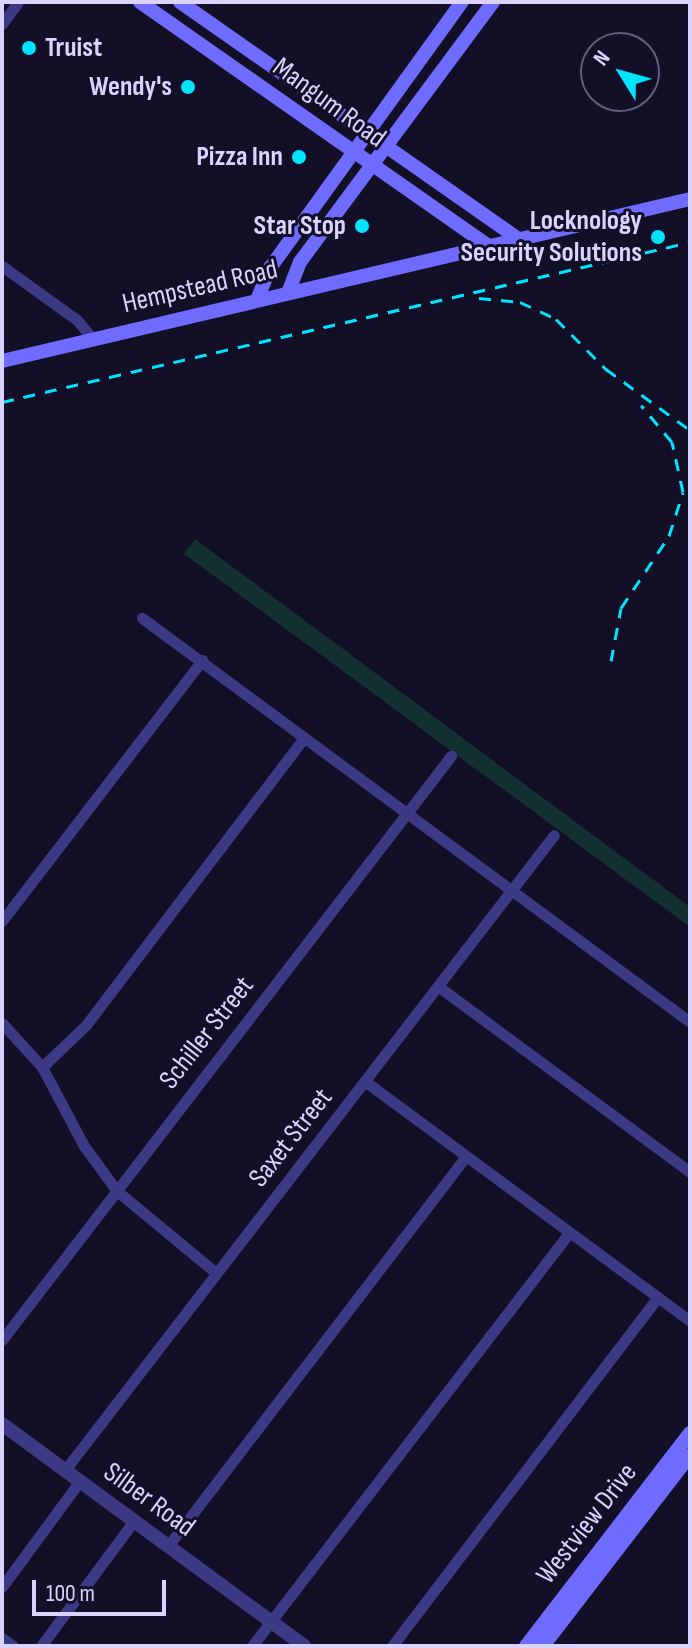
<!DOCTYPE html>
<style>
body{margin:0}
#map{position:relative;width:692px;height:1648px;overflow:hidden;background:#130f26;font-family:"Sofia Sans Condensed",sans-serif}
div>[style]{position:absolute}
.green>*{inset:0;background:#12302f}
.minor>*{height:11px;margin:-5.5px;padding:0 5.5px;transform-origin:5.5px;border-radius:5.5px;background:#3d3a85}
.tertiary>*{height:14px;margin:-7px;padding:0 7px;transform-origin:7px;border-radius:7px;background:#3d3a85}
.secondary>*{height:14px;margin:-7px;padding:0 7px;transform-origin:7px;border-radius:7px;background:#6f6bff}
.rail>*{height:3px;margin-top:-1.5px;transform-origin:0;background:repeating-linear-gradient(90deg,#00e5ff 0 12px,transparent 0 22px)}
.dots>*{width:22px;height:22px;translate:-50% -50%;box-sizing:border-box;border:4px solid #130f26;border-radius:50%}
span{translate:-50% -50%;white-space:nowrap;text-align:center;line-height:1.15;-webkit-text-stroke:6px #130f26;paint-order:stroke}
.poi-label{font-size:28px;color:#d9d4ff;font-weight:700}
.left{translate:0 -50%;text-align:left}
.right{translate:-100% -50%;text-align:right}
.street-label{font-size:28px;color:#d9d4ff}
.frame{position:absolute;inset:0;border:4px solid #d9d4ff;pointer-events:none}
.north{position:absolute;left:580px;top:32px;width:80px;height:80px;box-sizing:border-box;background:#130f26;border:2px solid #625e7d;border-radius:50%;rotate:307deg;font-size:22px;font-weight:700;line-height:32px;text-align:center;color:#d9d4ff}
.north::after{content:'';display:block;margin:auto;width:28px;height:36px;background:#00e5ff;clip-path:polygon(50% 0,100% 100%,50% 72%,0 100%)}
.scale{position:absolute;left:32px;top:1580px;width:134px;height:36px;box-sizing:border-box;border:4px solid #d9d4ff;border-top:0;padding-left:10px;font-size:24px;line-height:28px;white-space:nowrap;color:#d9d4ff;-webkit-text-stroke:6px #130f26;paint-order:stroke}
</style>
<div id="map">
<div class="green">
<div style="clip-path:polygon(195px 539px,690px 907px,690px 927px,184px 554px)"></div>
</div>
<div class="minor">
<div style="left:2px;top:24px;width:27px;rotate:-54deg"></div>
<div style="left:2px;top:266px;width:92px;rotate:35.8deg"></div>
<div style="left:77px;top:320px;width:23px;rotate:50deg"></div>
<div style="left:142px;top:618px;width:681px;rotate:36.4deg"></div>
<div style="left:2px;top:921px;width:329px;rotate:-52.5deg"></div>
<div style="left:439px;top:987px;width:312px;rotate:36.4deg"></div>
<div style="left:2px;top:1023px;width:59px;rotate:47.7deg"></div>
<div style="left:42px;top:1067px;width:89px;rotate:62deg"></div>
<div style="left:84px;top:1146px;width:56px;rotate:53.7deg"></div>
<div style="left:117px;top:1191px;width:129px;rotate:39.6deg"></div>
<div style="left:42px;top:1067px;width:61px;rotate:-43.7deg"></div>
<div style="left:86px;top:1025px;width:360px;rotate:-52.8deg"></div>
<div style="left:366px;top:1082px;width:403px;rotate:36.4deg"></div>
<div style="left:2px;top:1340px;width:737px;rotate:-52.45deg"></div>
<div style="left:65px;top:1470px;width:801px;rotate:-52.4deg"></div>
<div style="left:168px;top:1546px;width:489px;rotate:-52.6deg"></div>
<div style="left:2px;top:1587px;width:132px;rotate:-53.7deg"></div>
<div style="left:2px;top:1638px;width:14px;rotate:36deg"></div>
<div style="left:41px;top:1646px;width:156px;rotate:-53.4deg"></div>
<div style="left:252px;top:1646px;width:521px;rotate:-52.49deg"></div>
<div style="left:392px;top:1646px;width:437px;rotate:-52.7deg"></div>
</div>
<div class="tertiary">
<div style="left:2px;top:1424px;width:375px;rotate:36.3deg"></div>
</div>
<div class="secondary">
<div style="left:140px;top:2px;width:426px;rotate:35deg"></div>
<div style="left:180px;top:2px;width:413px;rotate:35deg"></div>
<div style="left:288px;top:293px;width:33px;rotate:-69deg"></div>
<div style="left:300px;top:262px;width:324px;rotate:-53.4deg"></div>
<div style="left:257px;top:300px;width:35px;rotate:-68deg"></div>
<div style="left:270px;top:268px;width:328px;rotate:-54.2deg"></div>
<div style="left:2px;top:361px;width:707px;rotate:-13.25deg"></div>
<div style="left:526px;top:1646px;width:269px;rotate:-52.4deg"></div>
<div style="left:543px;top:1646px;width:241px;rotate:-52.4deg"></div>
</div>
<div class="rail">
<div style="left:479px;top:298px;width:41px;rotate:5.6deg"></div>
<div style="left:520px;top:302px;width:40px;rotate:25deg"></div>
<div style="left:556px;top:319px;width:71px;rotate:45deg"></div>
<div style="left:606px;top:369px;width:104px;rotate:36deg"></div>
<div style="left:2px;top:402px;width:706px;rotate:-13.09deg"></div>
<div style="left:611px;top:661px;width:54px;rotate:-79.3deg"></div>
<div style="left:621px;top:608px;width:87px;rotate:-56.3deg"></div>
<div style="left:669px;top:536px;width:46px;rotate:-72.3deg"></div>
<div style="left:683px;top:492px;width:51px;rotate:-102.4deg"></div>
<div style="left:672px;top:442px;width:48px;rotate:-130deg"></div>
</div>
<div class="dots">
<div style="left:29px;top:48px;background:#00e5ff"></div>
<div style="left:188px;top:87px;background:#00e5ff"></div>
<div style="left:299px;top:157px;background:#00e5ff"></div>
<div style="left:362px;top:226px;background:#00e5ff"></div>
<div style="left:658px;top:237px;background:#00e5ff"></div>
</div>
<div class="poi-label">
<span class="left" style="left:45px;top:48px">Truist</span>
<span class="right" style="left:172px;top:87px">Wendy's</span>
<span class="right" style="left:283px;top:157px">Pizza Inn</span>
<span class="right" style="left:642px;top:237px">Locknology<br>Security Solutions</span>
<span class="right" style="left:346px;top:226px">Star Stop</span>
</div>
<div class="street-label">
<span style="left:329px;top:103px;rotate:36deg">Mangum Road</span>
<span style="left:200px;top:287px;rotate:-13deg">Hempstead Road</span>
<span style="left:207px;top:1033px;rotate:-52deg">Schiller Street</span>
<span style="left:291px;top:1138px;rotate:-52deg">Saxet Street</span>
<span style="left:149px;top:1500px;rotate:36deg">Silber Road</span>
<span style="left:587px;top:1524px;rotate:-52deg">Westview Drive</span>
</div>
<div class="frame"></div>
<div class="north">N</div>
<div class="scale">100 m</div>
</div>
